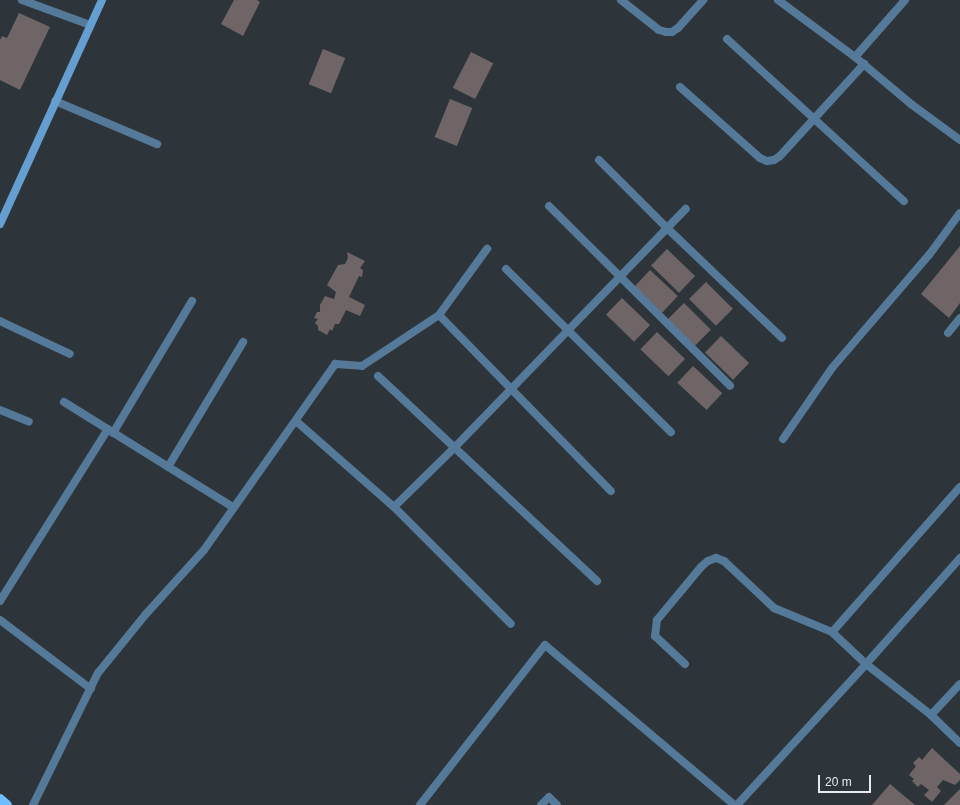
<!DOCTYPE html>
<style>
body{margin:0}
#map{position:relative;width:960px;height:805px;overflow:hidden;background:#2d343a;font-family:Arial,sans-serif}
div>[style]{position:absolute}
.building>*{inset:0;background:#706566;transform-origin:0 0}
.street>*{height:8px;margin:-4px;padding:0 4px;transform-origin:4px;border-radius:4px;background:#557999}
.secondary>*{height:8px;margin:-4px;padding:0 4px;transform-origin:4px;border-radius:4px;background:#659fd2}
.primary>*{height:10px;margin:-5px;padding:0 5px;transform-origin:5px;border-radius:5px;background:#70bdff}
span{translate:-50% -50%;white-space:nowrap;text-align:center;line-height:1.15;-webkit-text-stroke:3px #2d343a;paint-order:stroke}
.scale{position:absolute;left:818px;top:775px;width:53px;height:18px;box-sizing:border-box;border:2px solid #e7ebef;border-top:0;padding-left:5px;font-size:12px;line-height:14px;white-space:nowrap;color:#e7ebef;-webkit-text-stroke:3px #2d343a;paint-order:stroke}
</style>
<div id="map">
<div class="building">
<div style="clip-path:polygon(234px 0,257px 0,260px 2px,243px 36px,221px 24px)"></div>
<div style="clip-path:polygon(19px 13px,50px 27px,20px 90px,0 80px,0 40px,2px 36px,7px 38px)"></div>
<div style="left:323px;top:49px;width:24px;height:38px;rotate:22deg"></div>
<div style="left:471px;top:52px;width:25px;height:40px;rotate:27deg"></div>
<div style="left:450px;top:99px;width:24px;height:41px;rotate:22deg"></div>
<div style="clip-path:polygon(960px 246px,960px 303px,949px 318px,921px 294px)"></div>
<div style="left:667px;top:249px;width:39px;height:23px;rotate:44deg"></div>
<div style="clip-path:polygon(347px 252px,365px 261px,360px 268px,363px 270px,362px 277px,359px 276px,349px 297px,365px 305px,360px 316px,346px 310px,339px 324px,335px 324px,332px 331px,330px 329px,327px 335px,318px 330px,318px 326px,315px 323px,318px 319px,314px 318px,317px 312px,320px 312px,320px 305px,325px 296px,334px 299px,336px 292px,327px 285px,338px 265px,345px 264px,348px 258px)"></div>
<div style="left:650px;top:270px;width:38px;height:24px;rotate:43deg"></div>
<div style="left:706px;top:282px;width:38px;height:24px;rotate:45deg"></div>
<div style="left:622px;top:298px;width:39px;height:23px;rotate:44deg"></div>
<div style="left:684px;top:303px;width:38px;height:24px;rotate:45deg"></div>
<div style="left:657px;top:332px;width:39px;height:24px;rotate:44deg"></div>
<div style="left:721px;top:336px;width:39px;height:23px;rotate:44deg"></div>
<div style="left:693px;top:366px;width:40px;height:23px;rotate:43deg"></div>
<div style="clip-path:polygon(932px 748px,960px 774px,960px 780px,955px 785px,943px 780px,937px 787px,941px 791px,932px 802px,924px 795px,929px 790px,921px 784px,918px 787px,912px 781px,914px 779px,909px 775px,916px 766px,913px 763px,919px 757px,922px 760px)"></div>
<div style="clip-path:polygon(890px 784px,915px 805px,872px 805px)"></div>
<div style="clip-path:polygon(960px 789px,960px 805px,944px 805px)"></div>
</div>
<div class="street">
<div style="left:22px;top:0;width:72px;rotate:20.2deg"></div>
<div style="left:621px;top:0;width:48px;rotate:38.3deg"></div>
<div style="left:659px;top:30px;width:7px;rotate:16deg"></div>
<div style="left:666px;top:32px;width:6px"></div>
<div style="left:672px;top:32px;width:7px;rotate:-34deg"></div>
<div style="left:678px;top:28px;width:38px;rotate:-48deg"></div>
<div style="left:778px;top:0;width:96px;rotate:36.5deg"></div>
<div style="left:855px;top:57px;width:73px;rotate:40deg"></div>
<div style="left:911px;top:104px;width:61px;rotate:36.3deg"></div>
<div style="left:727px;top:39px;width:240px;rotate:42.5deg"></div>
<div style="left:855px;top:57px;width:76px;rotate:-48.7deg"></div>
<div style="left:680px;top:87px;width:107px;rotate:41.6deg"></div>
<div style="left:760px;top:158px;width:8px;rotate:23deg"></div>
<div style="left:767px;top:161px;width:7px;rotate:-8deg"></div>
<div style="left:774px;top:160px;width:7px;rotate:-34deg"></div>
<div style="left:780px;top:156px;width:125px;rotate:-47.6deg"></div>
<div style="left:55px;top:101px;width:111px;rotate:22.9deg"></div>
<div style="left:599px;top:160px;width:96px;rotate:45deg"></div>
<div style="left:667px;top:228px;width:159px;rotate:43.7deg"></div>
<div style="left:549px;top:206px;width:255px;rotate:44.8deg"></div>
<div style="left:506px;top:269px;width:232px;rotate:44.7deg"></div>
<div style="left:439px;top:315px;width:246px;rotate:45.7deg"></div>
<div style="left:0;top:321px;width:77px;rotate:25.2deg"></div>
<div style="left:948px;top:333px;width:19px;rotate:-51deg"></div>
<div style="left:378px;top:376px;width:300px;rotate:43.1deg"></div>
<div style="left:64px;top:402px;width:200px;rotate:31.9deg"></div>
<div style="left:0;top:410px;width:31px;rotate:22deg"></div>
<div style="left:296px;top:421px;width:130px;rotate:41.3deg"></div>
<div style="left:394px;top:507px;width:84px;rotate:-44.5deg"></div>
<div style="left:454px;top:448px;width:333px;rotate:-45.9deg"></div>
<div style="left:113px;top:433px;width:154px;rotate:-59.1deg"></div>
<div style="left:783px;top:439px;width:86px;rotate:-55.4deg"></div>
<div style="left:832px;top:368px;width:149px;rotate:-49.4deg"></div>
<div style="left:929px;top:255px;width:52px;rotate:-53.6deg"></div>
<div style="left:168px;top:467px;width:146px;rotate:-59deg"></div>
<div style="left:960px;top:487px;width:193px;rotate:131.4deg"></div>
<div style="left:832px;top:632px;width:47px;rotate:43.3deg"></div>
<div style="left:866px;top:664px;width:83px;rotate:38.1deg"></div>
<div style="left:931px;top:715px;width:40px;rotate:44deg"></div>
<div style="left:394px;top:507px;width:165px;rotate:45deg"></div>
<div style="left:0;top:601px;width:203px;rotate:-57.9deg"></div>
<div style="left:0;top:620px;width:114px;rotate:37.2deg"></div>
<div style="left:685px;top:664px;width:41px;rotate:-137deg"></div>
<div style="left:655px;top:636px;width:16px;rotate:-83deg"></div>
<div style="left:657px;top:620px;width:69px;rotate:-50.3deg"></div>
<div style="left:701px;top:567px;width:9px;rotate:-41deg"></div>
<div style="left:708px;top:561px;width:9px;rotate:-21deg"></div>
<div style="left:716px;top:558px;width:9px;rotate:21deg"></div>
<div style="left:724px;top:561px;width:69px;rotate:43.2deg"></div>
<div style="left:774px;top:608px;width:63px;rotate:22.5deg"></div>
<div style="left:931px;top:715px;width:42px;rotate:-46.9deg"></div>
<div style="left:33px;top:805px;width:147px;rotate:-63.8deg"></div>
<div style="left:98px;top:673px;width:76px;rotate:-50.9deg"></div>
<div style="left:146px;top:614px;width:86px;rotate:-47.8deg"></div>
<div style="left:204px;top:550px;width:228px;rotate:-54.8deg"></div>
<div style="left:335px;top:364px;width:27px;rotate:4deg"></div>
<div style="left:362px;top:366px;width:92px;rotate:-33.5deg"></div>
<div style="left:439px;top:315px;width:82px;rotate:-54deg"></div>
<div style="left:420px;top:805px;width:203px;rotate:-52deg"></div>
<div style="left:545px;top:645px;width:248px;rotate:40.2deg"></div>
<div style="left:541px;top:805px;width:11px;rotate:-45deg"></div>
<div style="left:549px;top:797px;width:11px;rotate:45deg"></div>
<div style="left:737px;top:805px;width:191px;rotate:-47.5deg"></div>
<div style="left:866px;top:664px;width:142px;rotate:-48.4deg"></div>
</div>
<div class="secondary">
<div style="left:0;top:224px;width:246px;rotate:-65.5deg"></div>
</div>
<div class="primary">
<div style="left:0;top:799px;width:9px;rotate:41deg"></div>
</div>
<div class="scale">20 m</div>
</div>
